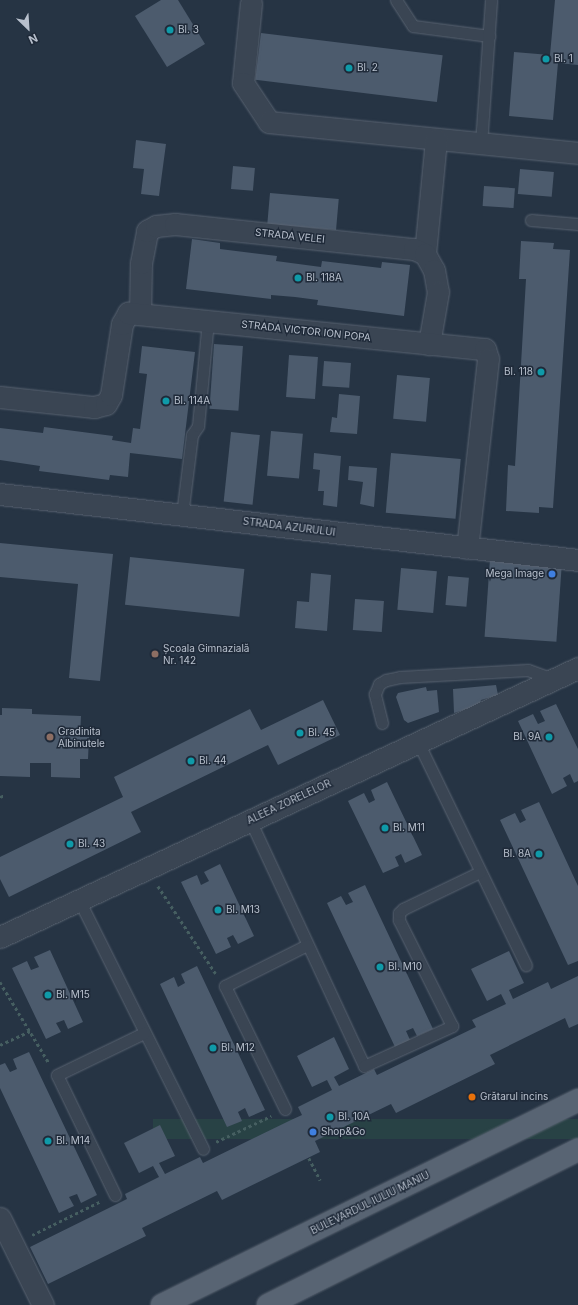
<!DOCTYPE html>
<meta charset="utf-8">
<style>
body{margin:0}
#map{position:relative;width:578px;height:1305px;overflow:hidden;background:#263444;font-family:Inter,sans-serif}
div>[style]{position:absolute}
.green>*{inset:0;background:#284245;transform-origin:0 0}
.building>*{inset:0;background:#4c5b6d;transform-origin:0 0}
.path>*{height:2.5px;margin-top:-1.25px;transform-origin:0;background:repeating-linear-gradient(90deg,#465f61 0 3px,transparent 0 6px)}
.roads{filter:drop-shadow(0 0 1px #596371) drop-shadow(0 0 1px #596371)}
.lane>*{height:11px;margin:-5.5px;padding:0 5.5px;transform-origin:5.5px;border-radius:5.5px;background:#3a4553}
.street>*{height:21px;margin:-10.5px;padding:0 10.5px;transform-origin:10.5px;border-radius:10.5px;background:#3a4553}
.primary>*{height:22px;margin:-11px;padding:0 11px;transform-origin:11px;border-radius:11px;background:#586473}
.dots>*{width:11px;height:11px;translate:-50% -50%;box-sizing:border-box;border:2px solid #1f2a39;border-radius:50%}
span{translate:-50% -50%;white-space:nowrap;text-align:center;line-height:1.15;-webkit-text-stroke:3px #1f2a39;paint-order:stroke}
.poi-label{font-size:10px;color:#b8c0cd}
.left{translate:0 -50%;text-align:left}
.right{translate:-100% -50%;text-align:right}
.street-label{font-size:10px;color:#b8c0cd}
.north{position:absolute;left:8px;top:8px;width:40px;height:40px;-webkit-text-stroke:3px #1f2a39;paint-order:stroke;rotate:155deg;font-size:11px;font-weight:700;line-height:16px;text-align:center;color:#b8c0cd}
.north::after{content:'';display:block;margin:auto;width:14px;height:18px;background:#b8c0cd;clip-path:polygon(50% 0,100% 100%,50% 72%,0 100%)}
</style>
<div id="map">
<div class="green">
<div style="left:578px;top:1119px;width:20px;height:425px;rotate:90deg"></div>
</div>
<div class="building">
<div style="clip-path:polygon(161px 0,178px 0,205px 44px,167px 67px,135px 16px)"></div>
<div style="clip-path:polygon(555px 0,578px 0,578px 65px,558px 63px,553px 120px,509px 116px,514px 52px,550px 55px)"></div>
<div style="left:261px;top:33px;width:183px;height:47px;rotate:7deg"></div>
<div style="clip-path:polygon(136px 140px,166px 144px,159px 196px,141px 194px,144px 169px,133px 168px)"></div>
<div style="left:233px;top:166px;width:22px;height:23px;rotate:5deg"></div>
<div style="left:520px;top:169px;width:34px;height:25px;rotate:5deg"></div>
<div style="left:484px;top:186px;width:31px;height:20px;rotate:4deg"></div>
<div style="left:270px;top:193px;width:69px;height:31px;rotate:5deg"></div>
<div style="clip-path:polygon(192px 239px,220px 243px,220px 249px,277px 256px,276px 261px,321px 267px,322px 261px,381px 268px,382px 262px,410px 265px,404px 316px,317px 305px,318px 300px,295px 297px,271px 295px,271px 299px,186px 289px)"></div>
<div style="clip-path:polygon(521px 241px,554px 243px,553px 249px,570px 250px,553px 508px,539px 507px,539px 513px,506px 511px,508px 465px,515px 466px,526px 279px,519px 279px)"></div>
<div style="left:214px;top:344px;width:29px;height:65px;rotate:4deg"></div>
<div style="clip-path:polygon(142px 346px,195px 352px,182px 459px,130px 453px,128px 477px,110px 475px,109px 480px,39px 471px,40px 466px,0 460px,0 428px,43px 433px,44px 427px,113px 436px,112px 440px,131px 443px,133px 428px,140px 429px,147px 374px,139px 373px)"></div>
<div style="left:289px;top:355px;width:29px;height:42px;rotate:4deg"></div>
<div style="left:324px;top:361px;width:27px;height:25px;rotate:4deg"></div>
<div style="left:397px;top:375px;width:33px;height:44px;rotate:5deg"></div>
<div style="clip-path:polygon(339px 394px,360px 396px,357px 434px,330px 432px,332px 417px,337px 418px)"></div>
<div style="left:271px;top:431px;width:32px;height:45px;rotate:5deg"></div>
<div style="left:231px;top:432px;width:29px;height:70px;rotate:6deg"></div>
<div style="clip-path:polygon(314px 453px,341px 456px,337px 507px,323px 505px,324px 491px,318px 491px,320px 470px,313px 469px)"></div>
<div style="left:391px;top:453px;width:70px;height:60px;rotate:5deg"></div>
<div style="clip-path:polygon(349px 466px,377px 468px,374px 507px,360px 504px,363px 482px,348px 480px)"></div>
<div style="clip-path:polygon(0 543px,113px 554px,100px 681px,69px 678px,78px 584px,0 577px)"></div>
<div style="left:130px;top:557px;width:115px;height:48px;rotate:6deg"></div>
<div style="left:490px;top:559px;width:72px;height:78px;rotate:4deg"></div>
<div style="left:401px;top:568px;width:36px;height:42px;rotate:5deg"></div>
<div style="clip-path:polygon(311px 573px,331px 575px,327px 631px,295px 628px,297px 601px,309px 602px)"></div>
<div style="left:448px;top:576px;width:21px;height:29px;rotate:5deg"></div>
<div style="left:355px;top:599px;width:29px;height:31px;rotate:4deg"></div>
<div style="clip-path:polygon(496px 685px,498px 695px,481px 700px,479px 705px,454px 713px,453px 689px)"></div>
<div style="clip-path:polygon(426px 687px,427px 691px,437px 690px,439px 712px,408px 723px,404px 720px,396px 697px,398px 693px)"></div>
<div style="clip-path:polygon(323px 700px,340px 735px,278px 765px,268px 745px,131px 812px,141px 832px,9px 897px,0 879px,0 857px,123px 797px,114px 777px,250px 709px,261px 730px)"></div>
<div style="clip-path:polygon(556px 704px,578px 749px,578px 781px,574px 783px,570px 774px,563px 778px,567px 786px,552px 794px,518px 721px,533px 714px,538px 724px,545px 721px,540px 711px)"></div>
<div style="clip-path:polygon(2px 708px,32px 709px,32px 714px,81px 716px,80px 737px,89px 737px,88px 759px,80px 759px,80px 778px,51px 777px,51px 763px,30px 763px,30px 777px,0 776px,0 715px,2px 715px)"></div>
<div style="clip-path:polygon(387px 782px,422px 855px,405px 863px,401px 854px,395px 857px,399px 866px,383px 873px,348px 801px,364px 793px,369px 803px,375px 800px,371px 790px)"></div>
<div style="clip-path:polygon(539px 802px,578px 886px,578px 961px,568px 965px,500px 820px,515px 813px,520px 823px,526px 820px,521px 810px)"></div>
<div style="clip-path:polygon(220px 864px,254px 936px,238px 944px,233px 935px,227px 938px,231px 947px,216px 954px,181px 882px,197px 875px,201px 885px,209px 881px,204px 872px)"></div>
<div style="clip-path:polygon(365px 885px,433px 1029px,417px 1036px,413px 1028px,406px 1031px,410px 1040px,395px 1047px,327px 903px,341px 896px,346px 905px,353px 902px,348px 893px)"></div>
<div style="clip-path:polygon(50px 950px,83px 1022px,68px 1029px,64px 1020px,56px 1023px,61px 1032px,46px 1039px,12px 968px,27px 961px,31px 970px,39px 967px,34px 957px)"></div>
<div style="clip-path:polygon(509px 951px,524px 983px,509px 990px,513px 999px,548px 982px,551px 989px,578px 976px,578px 1024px,569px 1028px,565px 1018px,490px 1055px,495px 1064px,396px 1113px,391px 1104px,315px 1141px,320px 1152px,222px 1200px,217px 1191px,142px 1228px,146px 1236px,48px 1284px,30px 1247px,127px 1199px,125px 1194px,159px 1177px,153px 1166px,139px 1173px,124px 1143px,160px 1125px,175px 1156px,159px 1163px,165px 1174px,200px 1157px,203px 1163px,291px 1120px,302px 1115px,298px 1107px,332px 1090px,327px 1080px,312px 1087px,297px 1056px,334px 1037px,349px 1069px,334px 1077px,339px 1086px,374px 1069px,377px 1075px,476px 1027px,472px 1020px,506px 1004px,501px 994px,487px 1001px,471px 969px)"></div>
<div style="clip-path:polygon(197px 966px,265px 1110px,249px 1117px,245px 1108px,238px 1112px,242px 1121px,227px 1127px,160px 984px,174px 977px,178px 987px,185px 983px,181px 974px)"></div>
<div style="clip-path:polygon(29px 1052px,97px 1195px,81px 1203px,77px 1194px,69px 1197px,74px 1206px,59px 1213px,0 1088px,0 1065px,5px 1063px,10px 1072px,17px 1069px,13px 1059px)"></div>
</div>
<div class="path">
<div style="left:0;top:797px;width:5px;rotate:-22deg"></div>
<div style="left:158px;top:886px;width:105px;rotate:56.6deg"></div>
<div style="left:0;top:982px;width:95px;rotate:58.8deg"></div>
<div style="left:0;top:1045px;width:33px;rotate:-25deg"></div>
<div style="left:216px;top:1142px;width:61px;rotate:-25.3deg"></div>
<div style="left:309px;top:1158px;width:25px;rotate:63deg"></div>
<div style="left:32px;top:1235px;width:77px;rotate:-26.2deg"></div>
</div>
<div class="roads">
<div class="lane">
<div style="left:396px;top:0;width:31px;rotate:57deg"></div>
<div style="left:413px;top:26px;width:77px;rotate:7.5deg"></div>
<div style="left:481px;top:144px;width:144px;rotate:-86deg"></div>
<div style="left:531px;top:220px;width:47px;rotate:4.9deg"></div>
<div style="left:182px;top:515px;width:81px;rotate:-82.9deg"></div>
<div style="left:192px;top:435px;width:11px;rotate:-56deg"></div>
<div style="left:198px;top:426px;width:105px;rotate:-84.6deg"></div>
<div style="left:382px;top:723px;width:30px;rotate:-104deg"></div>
<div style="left:375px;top:694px;width:11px;rotate:-68deg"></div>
<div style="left:379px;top:684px;width:8px;rotate:-30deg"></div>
<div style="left:386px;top:680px;width:14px;rotate:-12deg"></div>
<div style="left:400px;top:677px;width:128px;rotate:-3.1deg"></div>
<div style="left:528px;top:670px;width:27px;rotate:20deg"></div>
<div style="left:418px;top:742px;width:248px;rotate:64.2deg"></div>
<div style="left:250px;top:820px;width:271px;rotate:65.1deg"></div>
<div style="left:364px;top:1066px;width:97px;rotate:-24.4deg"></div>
<div style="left:452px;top:1026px;width:119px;rotate:-116.6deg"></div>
<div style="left:399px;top:920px;width:7px;rotate:-90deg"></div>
<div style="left:399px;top:913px;width:6px;rotate:-45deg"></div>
<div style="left:403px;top:909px;width:85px;rotate:-25.7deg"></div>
<div style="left:79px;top:900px;width:278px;rotate:63.5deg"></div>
<div style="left:285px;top:1109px;width:137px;rotate:-116deg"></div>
<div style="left:225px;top:986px;width:92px;rotate:-26.6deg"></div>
<div style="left:115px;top:1195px;width:133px;rotate:-115.8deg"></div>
<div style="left:57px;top:1075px;width:97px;rotate:-25.8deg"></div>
</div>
<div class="street">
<div style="left:251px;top:3px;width:80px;rotate:95.7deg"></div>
<div style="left:243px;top:83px;width:47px;rotate:56.3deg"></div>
<div style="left:269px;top:122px;width:311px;rotate:5.7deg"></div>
<div style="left:425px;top:254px;width:115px;rotate:-84.5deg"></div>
<div style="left:140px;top:314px;width:51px;rotate:-88.9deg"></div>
<div style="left:141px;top:263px;width:33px;rotate:-79deg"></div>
<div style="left:147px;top:231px;width:10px;rotate:-29deg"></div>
<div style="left:156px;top:226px;width:19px;rotate:-6deg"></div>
<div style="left:175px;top:224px;width:240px;rotate:6deg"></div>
<div style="left:414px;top:249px;width:12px;rotate:24deg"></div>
<div style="left:425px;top:254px;width:18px;rotate:61deg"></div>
<div style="left:434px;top:270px;width:22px;rotate:80deg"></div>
<div style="left:438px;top:292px;width:53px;rotate:99.8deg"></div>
<div style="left:0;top:397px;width:95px;rotate:6.1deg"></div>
<div style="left:94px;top:407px;width:12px;rotate:-14deg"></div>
<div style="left:106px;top:404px;width:10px;rotate:-61deg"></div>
<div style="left:111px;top:395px;width:72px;rotate:-81.2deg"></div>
<div style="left:122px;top:324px;width:13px;rotate:-61deg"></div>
<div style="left:128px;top:313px;width:359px;rotate:5.8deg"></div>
<div style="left:485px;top:349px;width:10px;rotate:73deg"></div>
<div style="left:488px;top:359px;width:190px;rotate:96.3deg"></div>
<div style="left:0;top:494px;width:582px;rotate:6.51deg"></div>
<div style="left:0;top:937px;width:638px;rotate:-24.96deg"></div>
<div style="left:0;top:1218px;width:97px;rotate:63.7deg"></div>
</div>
<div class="primary">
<div style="left:162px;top:1305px;width:464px;rotate:-26.2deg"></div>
<div style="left:268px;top:1305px;width:347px;rotate:-26.6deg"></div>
</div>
</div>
<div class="dots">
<div style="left:170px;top:30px;background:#0f9aa8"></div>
<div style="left:546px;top:59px;background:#0f9aa8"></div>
<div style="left:349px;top:68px;background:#0f9aa8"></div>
<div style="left:298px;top:278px;background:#0f9aa8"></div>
<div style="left:541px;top:372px;background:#0f9aa8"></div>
<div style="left:166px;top:401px;background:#0f9aa8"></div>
<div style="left:552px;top:574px;background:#3f7fe0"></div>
<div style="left:155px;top:654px;background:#8d6e63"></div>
<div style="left:300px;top:733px;background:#0f9aa8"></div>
<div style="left:50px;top:737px;background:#8d6e63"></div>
<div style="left:549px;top:737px;background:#0f9aa8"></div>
<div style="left:191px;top:761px;background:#0f9aa8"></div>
<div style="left:385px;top:828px;background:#0f9aa8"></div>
<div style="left:70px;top:844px;background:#0f9aa8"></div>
<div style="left:539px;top:854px;background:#0f9aa8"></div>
<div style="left:218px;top:910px;background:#0f9aa8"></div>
<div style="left:380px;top:967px;background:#0f9aa8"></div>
<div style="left:48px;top:995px;background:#0f9aa8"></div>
<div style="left:213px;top:1048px;background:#0f9aa8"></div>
<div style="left:472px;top:1097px;background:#e8710a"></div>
<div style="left:330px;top:1117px;background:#0f9aa8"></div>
<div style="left:313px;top:1132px;background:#3f7fe0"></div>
<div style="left:48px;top:1141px;background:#0f9aa8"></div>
</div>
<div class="poi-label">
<span class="left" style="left:178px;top:30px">Bl. 3</span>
<span class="left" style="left:554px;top:59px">Bl. 1</span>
<span class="left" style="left:357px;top:68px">Bl. 2</span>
<span class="left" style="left:306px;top:278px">Bl. 118A</span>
<span class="right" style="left:533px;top:372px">Bl. 118</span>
<span class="left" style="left:174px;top:401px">Bl. 114A</span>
<span class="right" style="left:544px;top:574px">Mega Image</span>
<span class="left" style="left:163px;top:654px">Școala Gimnazială<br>Nr. 142</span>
<span class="left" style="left:58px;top:737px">Gradinita<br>Albinutele</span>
<span class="left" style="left:308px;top:733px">Bl. 45</span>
<span class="right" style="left:541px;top:737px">Bl. 9A</span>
<span class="left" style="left:199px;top:761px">Bl. 44</span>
<span class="left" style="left:393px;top:828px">Bl. M11</span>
<span class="left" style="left:78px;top:844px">Bl. 43</span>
<span class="right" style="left:531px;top:854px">Bl. 8A</span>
<span class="left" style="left:226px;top:910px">Bl. M13</span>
<span class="left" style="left:388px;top:967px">Bl. M10</span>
<span class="left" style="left:56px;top:995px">Bl. M15</span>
<span class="left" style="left:221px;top:1048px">Bl. M12</span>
<span class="left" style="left:480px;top:1097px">Grătarul incins</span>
<span class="left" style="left:338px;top:1117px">Bl. 10A</span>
<span class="left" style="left:321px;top:1132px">Shop&amp;Go</span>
<span class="left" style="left:56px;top:1141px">Bl. M14</span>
</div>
<div class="street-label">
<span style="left:290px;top:236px;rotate:6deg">STRADA VELEI</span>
<span style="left:306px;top:331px;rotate:6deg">STRADA VICTOR ION POPA</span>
<span style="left:289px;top:527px;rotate:7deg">STRADA AZURULUI</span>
<span style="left:289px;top:802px;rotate:-25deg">ALEEA ZORELELOR</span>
<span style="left:370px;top:1203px;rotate:-26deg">BULEVARDUL IULIU MANIU</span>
</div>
<div class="north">N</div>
</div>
